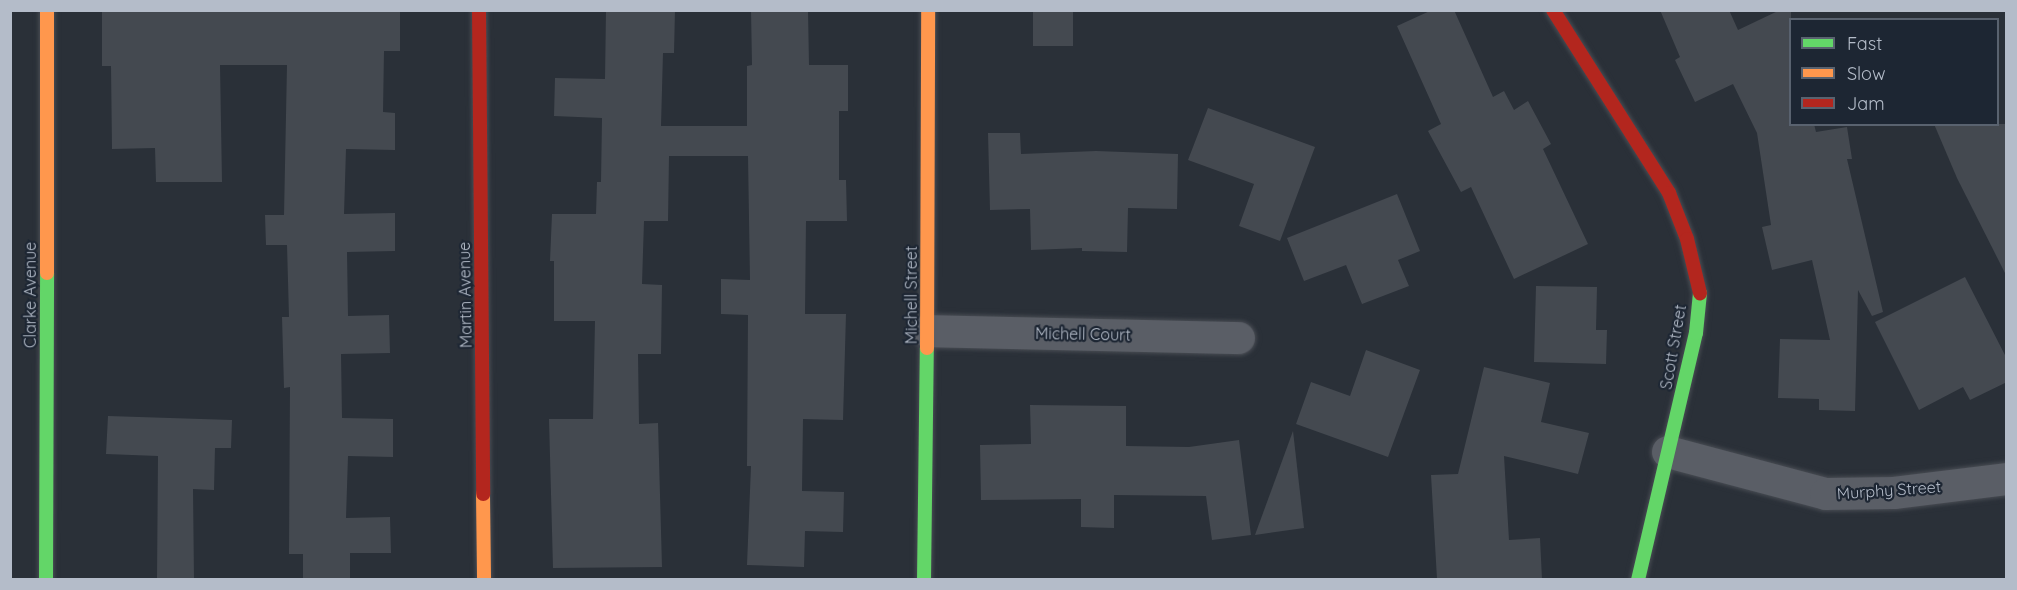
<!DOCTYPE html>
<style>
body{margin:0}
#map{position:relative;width:2017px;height:590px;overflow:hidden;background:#2a3038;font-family:Quicksand,sans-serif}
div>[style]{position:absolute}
.building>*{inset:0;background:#444950;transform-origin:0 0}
.roads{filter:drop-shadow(0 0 2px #484c53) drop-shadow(0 0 2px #484c53)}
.street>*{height:32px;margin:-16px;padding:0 16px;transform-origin:16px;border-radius:16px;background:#5a5e66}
.fast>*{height:14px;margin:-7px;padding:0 7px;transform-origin:7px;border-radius:7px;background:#63d668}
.slow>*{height:14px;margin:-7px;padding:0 7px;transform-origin:7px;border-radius:7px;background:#ff974d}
.jam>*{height:14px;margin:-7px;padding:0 7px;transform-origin:7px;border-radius:7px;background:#b3261e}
span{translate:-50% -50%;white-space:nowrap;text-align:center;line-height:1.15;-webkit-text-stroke:4.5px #1d2633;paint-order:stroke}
.street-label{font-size:16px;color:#b4bcc9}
.frame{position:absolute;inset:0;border:12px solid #b4bcc9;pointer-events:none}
.legend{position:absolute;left:1789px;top:18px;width:210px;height:108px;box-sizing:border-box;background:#1d2633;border:2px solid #59626f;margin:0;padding:8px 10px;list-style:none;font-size:18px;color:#b4bcc9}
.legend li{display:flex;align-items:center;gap:12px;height:30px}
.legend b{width:30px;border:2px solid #59626f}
</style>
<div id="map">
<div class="building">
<div style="clip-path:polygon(102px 10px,400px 10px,400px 51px,384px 51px,383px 112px,395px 113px,395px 150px,346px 149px,344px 214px,395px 213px,395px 251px,347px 252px,348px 316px,389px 315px,390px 353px,341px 354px,342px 418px,393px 419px,393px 457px,348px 456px,346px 518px,390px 517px,391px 553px,350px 553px,350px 579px,303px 579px,303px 554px,289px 554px,290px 387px,284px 388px,282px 317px,289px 317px,287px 245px,266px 245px,265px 215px,284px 215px,287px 65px,220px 65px,222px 182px,156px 182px,155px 148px,112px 149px,111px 66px,102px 66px)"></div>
<div style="clip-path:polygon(606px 10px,675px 10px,674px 53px,663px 53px,661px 126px,747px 126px,747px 66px,752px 65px,751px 10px,808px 10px,809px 65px,848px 65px,848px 111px,839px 111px,839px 180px,846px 180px,847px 221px,806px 221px,805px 314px,846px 314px,843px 420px,803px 419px,802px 491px,844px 492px,843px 532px,805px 531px,804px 567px,747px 565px,751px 466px,747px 466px,748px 315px,721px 314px,721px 279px,750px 280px,748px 156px,669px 156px,668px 221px,644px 221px,642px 284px,662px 285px,661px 354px,638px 354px,639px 424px,658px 423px,662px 567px,553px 568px,549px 419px,593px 419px,595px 321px,554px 321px,554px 261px,550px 261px,552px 214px,596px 214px,597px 182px,601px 182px,602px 118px,554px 116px,555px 78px,605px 79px)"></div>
<div style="left:1033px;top:10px;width:40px;height:36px"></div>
<div style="clip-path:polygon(1432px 10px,1454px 10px,1493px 97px,1504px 91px,1514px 110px,1528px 101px,1551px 144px,1543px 149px,1588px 244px,1514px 279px,1471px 187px,1461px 192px,1428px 131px,1441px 124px,1397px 26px)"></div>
<div style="clip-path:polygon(1660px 10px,1729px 10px,1738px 30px,1780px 10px,1791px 10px,1791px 124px,1814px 124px,1816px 132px,1847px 127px,1852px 159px,1847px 159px,1883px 312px,1872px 316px,1858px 290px,1855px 411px,1819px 410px,1819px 399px,1778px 398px,1780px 339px,1830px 340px,1812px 260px,1772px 270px,1762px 227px,1771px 225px,1757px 133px,1733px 84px,1695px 102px,1675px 60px,1680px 57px)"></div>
<div style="clip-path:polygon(1208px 108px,1315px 147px,1280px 241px,1239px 226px,1254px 184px,1188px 160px)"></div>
<div style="clip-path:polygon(1934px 124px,2007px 124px,2007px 277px,1957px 178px)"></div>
<div style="clip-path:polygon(988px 133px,1020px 133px,1021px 154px,1096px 151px,1178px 154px,1177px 209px,1128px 208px,1127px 252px,1082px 251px,1082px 248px,1031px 250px,1030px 209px,990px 210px)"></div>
<div style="clip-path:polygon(1397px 194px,1420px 251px,1398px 260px,1409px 286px,1362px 304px,1346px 265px,1304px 281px,1287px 238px)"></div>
<div style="clip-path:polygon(1965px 277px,2007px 359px,2007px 382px,1970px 400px,1963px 387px,1919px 410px,1875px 322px)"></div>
<div style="clip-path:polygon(1536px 286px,1597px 287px,1596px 330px,1607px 330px,1606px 364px,1534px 362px)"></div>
<div style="clip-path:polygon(1366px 350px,1420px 370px,1388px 457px,1296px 424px,1311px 382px,1350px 396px)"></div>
<div style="clip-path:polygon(1484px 367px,1550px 383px,1541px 422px,1589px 433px,1578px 474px,1504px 456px,1509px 540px,1540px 538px,1542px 579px,1437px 579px,1431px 475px,1458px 474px)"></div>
<div style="clip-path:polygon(1030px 405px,1126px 406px,1126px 446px,1189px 447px,1239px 440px,1251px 535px,1212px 540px,1206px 496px,1114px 495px,1114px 528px,1081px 527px,1081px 499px,981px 500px,980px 445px,1031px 444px)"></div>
<div style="clip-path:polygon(108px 416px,232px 420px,231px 448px,215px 448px,214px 490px,193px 489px,194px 579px,157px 579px,158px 456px,106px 454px)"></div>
<div style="clip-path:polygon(1293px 431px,1304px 528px,1255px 535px)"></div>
</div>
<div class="roads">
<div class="street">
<div style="left:927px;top:331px;width:312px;rotate:1.3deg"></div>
<div style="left:1668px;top:452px;width:163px;rotate:14.9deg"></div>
<div style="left:1826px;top:494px;width:68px;rotate:-0.8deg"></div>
<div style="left:1894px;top:493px;width:113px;rotate:-7.1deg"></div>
</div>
<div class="fast">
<div style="left:46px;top:580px;width:307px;rotate:-89.8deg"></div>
<div style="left:924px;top:580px;width:232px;rotate:-89.3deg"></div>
<div style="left:1638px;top:580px;width:254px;rotate:-76.8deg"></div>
<div style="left:1696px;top:333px;width:40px;rotate:-84.3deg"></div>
</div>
<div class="slow">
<div style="left:47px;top:273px;width:263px;rotate:-90deg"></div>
<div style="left:927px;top:348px;width:338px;rotate:-89.8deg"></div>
<div style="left:483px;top:494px;width:86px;rotate:89.3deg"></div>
</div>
<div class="jam">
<div style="left:479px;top:10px;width:484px;rotate:89.5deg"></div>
<div style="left:1553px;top:10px;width:217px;rotate:57.6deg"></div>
<div style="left:1669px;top:193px;width:49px;rotate:68.6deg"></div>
<div style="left:1687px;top:239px;width:56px;rotate:76.5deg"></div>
</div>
</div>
<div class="street-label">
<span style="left:30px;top:295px;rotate:-90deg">Clarke Avenue</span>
<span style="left:465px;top:295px;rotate:-91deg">Martin Avenue</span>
<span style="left:911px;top:295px;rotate:-90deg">Michell Street</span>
<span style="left:1083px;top:334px;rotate:1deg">Michell Court</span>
<span style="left:1673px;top:347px;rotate:-80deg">Scott Street</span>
<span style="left:1889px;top:490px;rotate:-4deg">Murphy Street</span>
</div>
<div class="frame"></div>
<ul class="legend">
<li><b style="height:8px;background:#63d668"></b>Fast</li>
<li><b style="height:8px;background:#ff974d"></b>Slow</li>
<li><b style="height:8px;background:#b3261e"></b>Jam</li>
</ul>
</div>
